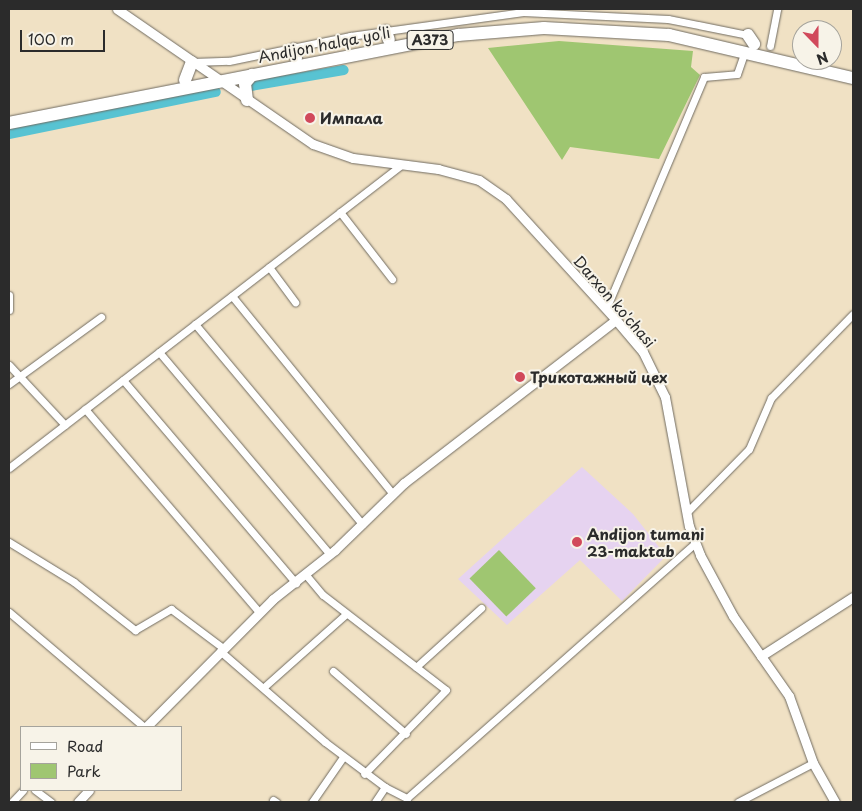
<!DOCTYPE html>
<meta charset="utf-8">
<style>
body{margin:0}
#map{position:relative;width:862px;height:811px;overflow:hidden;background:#f0e1c4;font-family:"Playpen Sans",sans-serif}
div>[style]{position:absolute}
.built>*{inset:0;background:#e6d3f0}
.green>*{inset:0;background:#9fc671;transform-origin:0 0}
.river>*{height:10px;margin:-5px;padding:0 5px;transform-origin:5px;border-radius:5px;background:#58c3d2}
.roads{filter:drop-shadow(0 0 1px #706b61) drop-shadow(0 0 1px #706b61)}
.street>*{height:7px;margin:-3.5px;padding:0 3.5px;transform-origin:3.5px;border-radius:3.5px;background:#fff}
.secondary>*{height:9px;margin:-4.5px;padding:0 4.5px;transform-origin:4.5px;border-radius:4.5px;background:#fff}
.highway>*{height:12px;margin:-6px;padding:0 6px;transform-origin:6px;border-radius:6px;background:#fff}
.dots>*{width:14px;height:14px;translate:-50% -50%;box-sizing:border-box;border:2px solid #f7f3e8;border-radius:50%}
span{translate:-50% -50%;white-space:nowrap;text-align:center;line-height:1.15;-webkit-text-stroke:4px #f7f3e8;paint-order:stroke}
.shield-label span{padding:1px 4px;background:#f7f3e8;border:1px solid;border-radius:4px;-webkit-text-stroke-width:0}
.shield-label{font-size:14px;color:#2b2b2b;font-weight:700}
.street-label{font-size:15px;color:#2b2b2b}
.poi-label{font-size:15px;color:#2b2b2b;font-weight:700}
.left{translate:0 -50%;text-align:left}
.frame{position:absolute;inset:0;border:10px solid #2b2b2b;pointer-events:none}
.legend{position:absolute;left:20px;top:726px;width:162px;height:65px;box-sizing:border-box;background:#f7f3e8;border:1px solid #a5a39c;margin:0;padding:6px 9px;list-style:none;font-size:15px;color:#2b2b2b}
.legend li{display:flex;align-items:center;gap:10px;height:25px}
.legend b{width:25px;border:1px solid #a5a39c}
.north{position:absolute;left:792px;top:20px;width:50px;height:50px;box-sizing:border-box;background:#f7f3e8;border:1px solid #a5a39c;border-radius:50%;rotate:158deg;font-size:14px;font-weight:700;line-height:20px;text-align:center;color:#2b2b2b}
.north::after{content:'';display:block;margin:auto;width:18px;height:22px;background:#d1495b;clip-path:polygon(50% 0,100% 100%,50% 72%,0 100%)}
.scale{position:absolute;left:20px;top:30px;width:85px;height:22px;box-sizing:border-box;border:2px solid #2b2b2b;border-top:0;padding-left:6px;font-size:15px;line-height:18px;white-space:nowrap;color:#2b2b2b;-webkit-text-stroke:4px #f7f3e8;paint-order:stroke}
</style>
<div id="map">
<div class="built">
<div style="clip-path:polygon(582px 467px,633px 514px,666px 556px,622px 601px,580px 560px,507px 625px,458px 579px)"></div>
</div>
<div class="green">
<div style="clip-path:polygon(559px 41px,693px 51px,691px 67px,700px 75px,659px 159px,570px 147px,562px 160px,488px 48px)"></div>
<div style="left:499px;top:550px;width:53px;height:41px;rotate:46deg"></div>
</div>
<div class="river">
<div style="left:251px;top:86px;width:94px;rotate:-9.8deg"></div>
<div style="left:9px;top:134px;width:211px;rotate:-11.5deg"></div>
</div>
<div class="roads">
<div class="street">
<div style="left:770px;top:46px;width:38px;rotate:-79deg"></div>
<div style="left:192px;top:62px;width:37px;rotate:-2deg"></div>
<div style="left:229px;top:61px;width:124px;rotate:-11.7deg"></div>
<div style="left:350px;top:36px;width:175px;rotate:-7.9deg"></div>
<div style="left:523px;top:12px;width:145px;rotate:2.8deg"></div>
<div style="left:668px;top:19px;width:82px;rotate:11.3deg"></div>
<div style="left:340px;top:212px;width:85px;rotate:52.2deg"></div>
<div style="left:269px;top:267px;width:44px;rotate:53.4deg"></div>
<div style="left:9px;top:295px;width:15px;rotate:90deg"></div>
<div style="left:232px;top:296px;width:255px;rotate:50.9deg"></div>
<div style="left:606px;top:309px;width:252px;rotate:-67.1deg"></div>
<div style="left:704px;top:77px;width:33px;rotate:-5deg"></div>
<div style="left:737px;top:74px;width:24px;rotate:-71deg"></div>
<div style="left:195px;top:324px;width:261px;rotate:50.1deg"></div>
<div style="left:159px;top:352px;width:265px;rotate:49.8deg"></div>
<div style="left:9px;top:365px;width:82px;rotate:47deg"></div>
<div style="left:123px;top:380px;width:267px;rotate:49.6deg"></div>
<div style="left:9px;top:384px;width:114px;rotate:-36.1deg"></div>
<div style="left:85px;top:409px;width:267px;rotate:49.4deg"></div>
<div style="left:9px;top:468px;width:495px;rotate:-37.7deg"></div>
<div style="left:687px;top:512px;width:88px;rotate:-45.5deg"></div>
<div style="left:749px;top:449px;width:56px;rotate:-66.7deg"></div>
<div style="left:771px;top:398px;width:117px;rotate:-45.7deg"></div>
<div style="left:9px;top:542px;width:76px;rotate:31.6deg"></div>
<div style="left:74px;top:582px;width:78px;rotate:38.2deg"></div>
<div style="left:135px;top:630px;width:42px;rotate:-30.3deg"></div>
<div style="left:171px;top:609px;width:65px;rotate:36.9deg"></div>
<div style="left:306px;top:575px;width:26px;rotate:50deg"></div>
<div style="left:323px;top:595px;width:155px;rotate:37.7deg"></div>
<div style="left:446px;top:690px;width:117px;rotate:134.3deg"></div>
<div style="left:9px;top:612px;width:177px;rotate:40.4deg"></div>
<div style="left:220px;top:651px;width:139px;rotate:40.9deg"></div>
<div style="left:325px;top:742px;width:75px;rotate:36.9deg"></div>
<div style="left:385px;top:787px;width:18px;rotate:124deg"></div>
<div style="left:416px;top:667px;width:88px;rotate:-42.2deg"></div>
<div style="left:333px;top:671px;width:96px;rotate:40.8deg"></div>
<div style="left:264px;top:687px;width:110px;rotate:-41.7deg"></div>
<div style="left:385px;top:787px;width:25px;rotate:27deg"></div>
<div style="left:407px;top:798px;width:385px;rotate:-41.5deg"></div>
<div style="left:35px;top:790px;width:20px;rotate:37deg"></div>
<div style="left:273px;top:800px;width:4px;rotate:34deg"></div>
<div style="left:12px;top:802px;width:16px;rotate:-47deg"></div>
<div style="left:312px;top:802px;width:55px;rotate:-55.4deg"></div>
<div style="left:738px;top:802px;width:85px;rotate:-27.5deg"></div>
</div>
<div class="secondary">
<div style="left:117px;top:9px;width:238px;rotate:34.6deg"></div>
<div style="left:313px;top:144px;width:42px;rotate:19.3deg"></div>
<div style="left:353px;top:158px;width:86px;rotate:7.4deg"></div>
<div style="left:438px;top:169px;width:42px;rotate:15deg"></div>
<div style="left:479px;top:180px;width:33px;rotate:35deg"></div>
<div style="left:506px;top:199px;width:164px;rotate:47.7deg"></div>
<div style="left:616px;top:320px;width:42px;rotate:49.8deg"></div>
<div style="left:643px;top:352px;width:50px;rotate:63.9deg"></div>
<div style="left:665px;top:397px;width:131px;rotate:79.5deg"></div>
<div style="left:689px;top:526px;width:31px;rotate:69deg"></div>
<div style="left:700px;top:555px;width:69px;rotate:61.6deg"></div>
<div style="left:733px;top:616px;width:98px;rotate:55deg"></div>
<div style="left:789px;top:696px;width:71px;rotate:70.3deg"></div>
<div style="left:813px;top:763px;width:45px;rotate:60.6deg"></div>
<div style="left:761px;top:656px;width:109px;rotate:-32.7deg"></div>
<div style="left:146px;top:727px;width:180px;rotate:-45.2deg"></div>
<div style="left:273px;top:599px;width:79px;rotate:-38.3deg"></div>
<div style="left:335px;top:550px;width:96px;rotate:-44.2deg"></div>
<div style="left:404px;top:483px;width:267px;rotate:-37.6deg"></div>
<div style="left:78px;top:802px;width:16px;rotate:-47deg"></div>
</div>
<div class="highway">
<div style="left:386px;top:31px;width:9px;rotate:72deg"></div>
<div style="left:748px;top:35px;width:11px;rotate:56deg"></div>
<div style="left:294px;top:49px;width:9px;rotate:77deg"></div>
<div style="left:185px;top:80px;width:19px;rotate:-69deg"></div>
<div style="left:247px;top:100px;width:17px;rotate:-97deg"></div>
<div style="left:245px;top:83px;width:11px;rotate:-49deg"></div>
<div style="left:9px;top:123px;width:458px;rotate:-11.1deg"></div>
<div style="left:458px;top:35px;width:86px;rotate:-4.7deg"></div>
<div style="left:544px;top:28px;width:125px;rotate:3.2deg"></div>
<div style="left:669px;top:35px;width:189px;rotate:13.2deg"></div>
</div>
</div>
<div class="dots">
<div style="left:310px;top:118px;background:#d1495b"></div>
<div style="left:520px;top:377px;background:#d1495b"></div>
<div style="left:577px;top:542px;background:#d1495b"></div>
</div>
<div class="shield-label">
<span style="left:430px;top:40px">A373</span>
</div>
<div class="street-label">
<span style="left:324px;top:44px;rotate:-11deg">Andijon halqa yo‘li</span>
<span style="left:615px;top:301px;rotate:49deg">Darxon ko'chasi</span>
</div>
<div class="poi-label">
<span class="left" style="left:320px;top:118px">Импала</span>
<span class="left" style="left:530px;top:377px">Трикотажный цех</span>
<span class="left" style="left:587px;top:542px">Andijon tumani<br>23-maktab</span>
</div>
<div class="frame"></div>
<ul class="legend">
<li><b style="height:6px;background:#fff"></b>Road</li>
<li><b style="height:14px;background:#9fc671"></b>Park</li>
</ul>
<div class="north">N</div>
<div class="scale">100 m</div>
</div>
